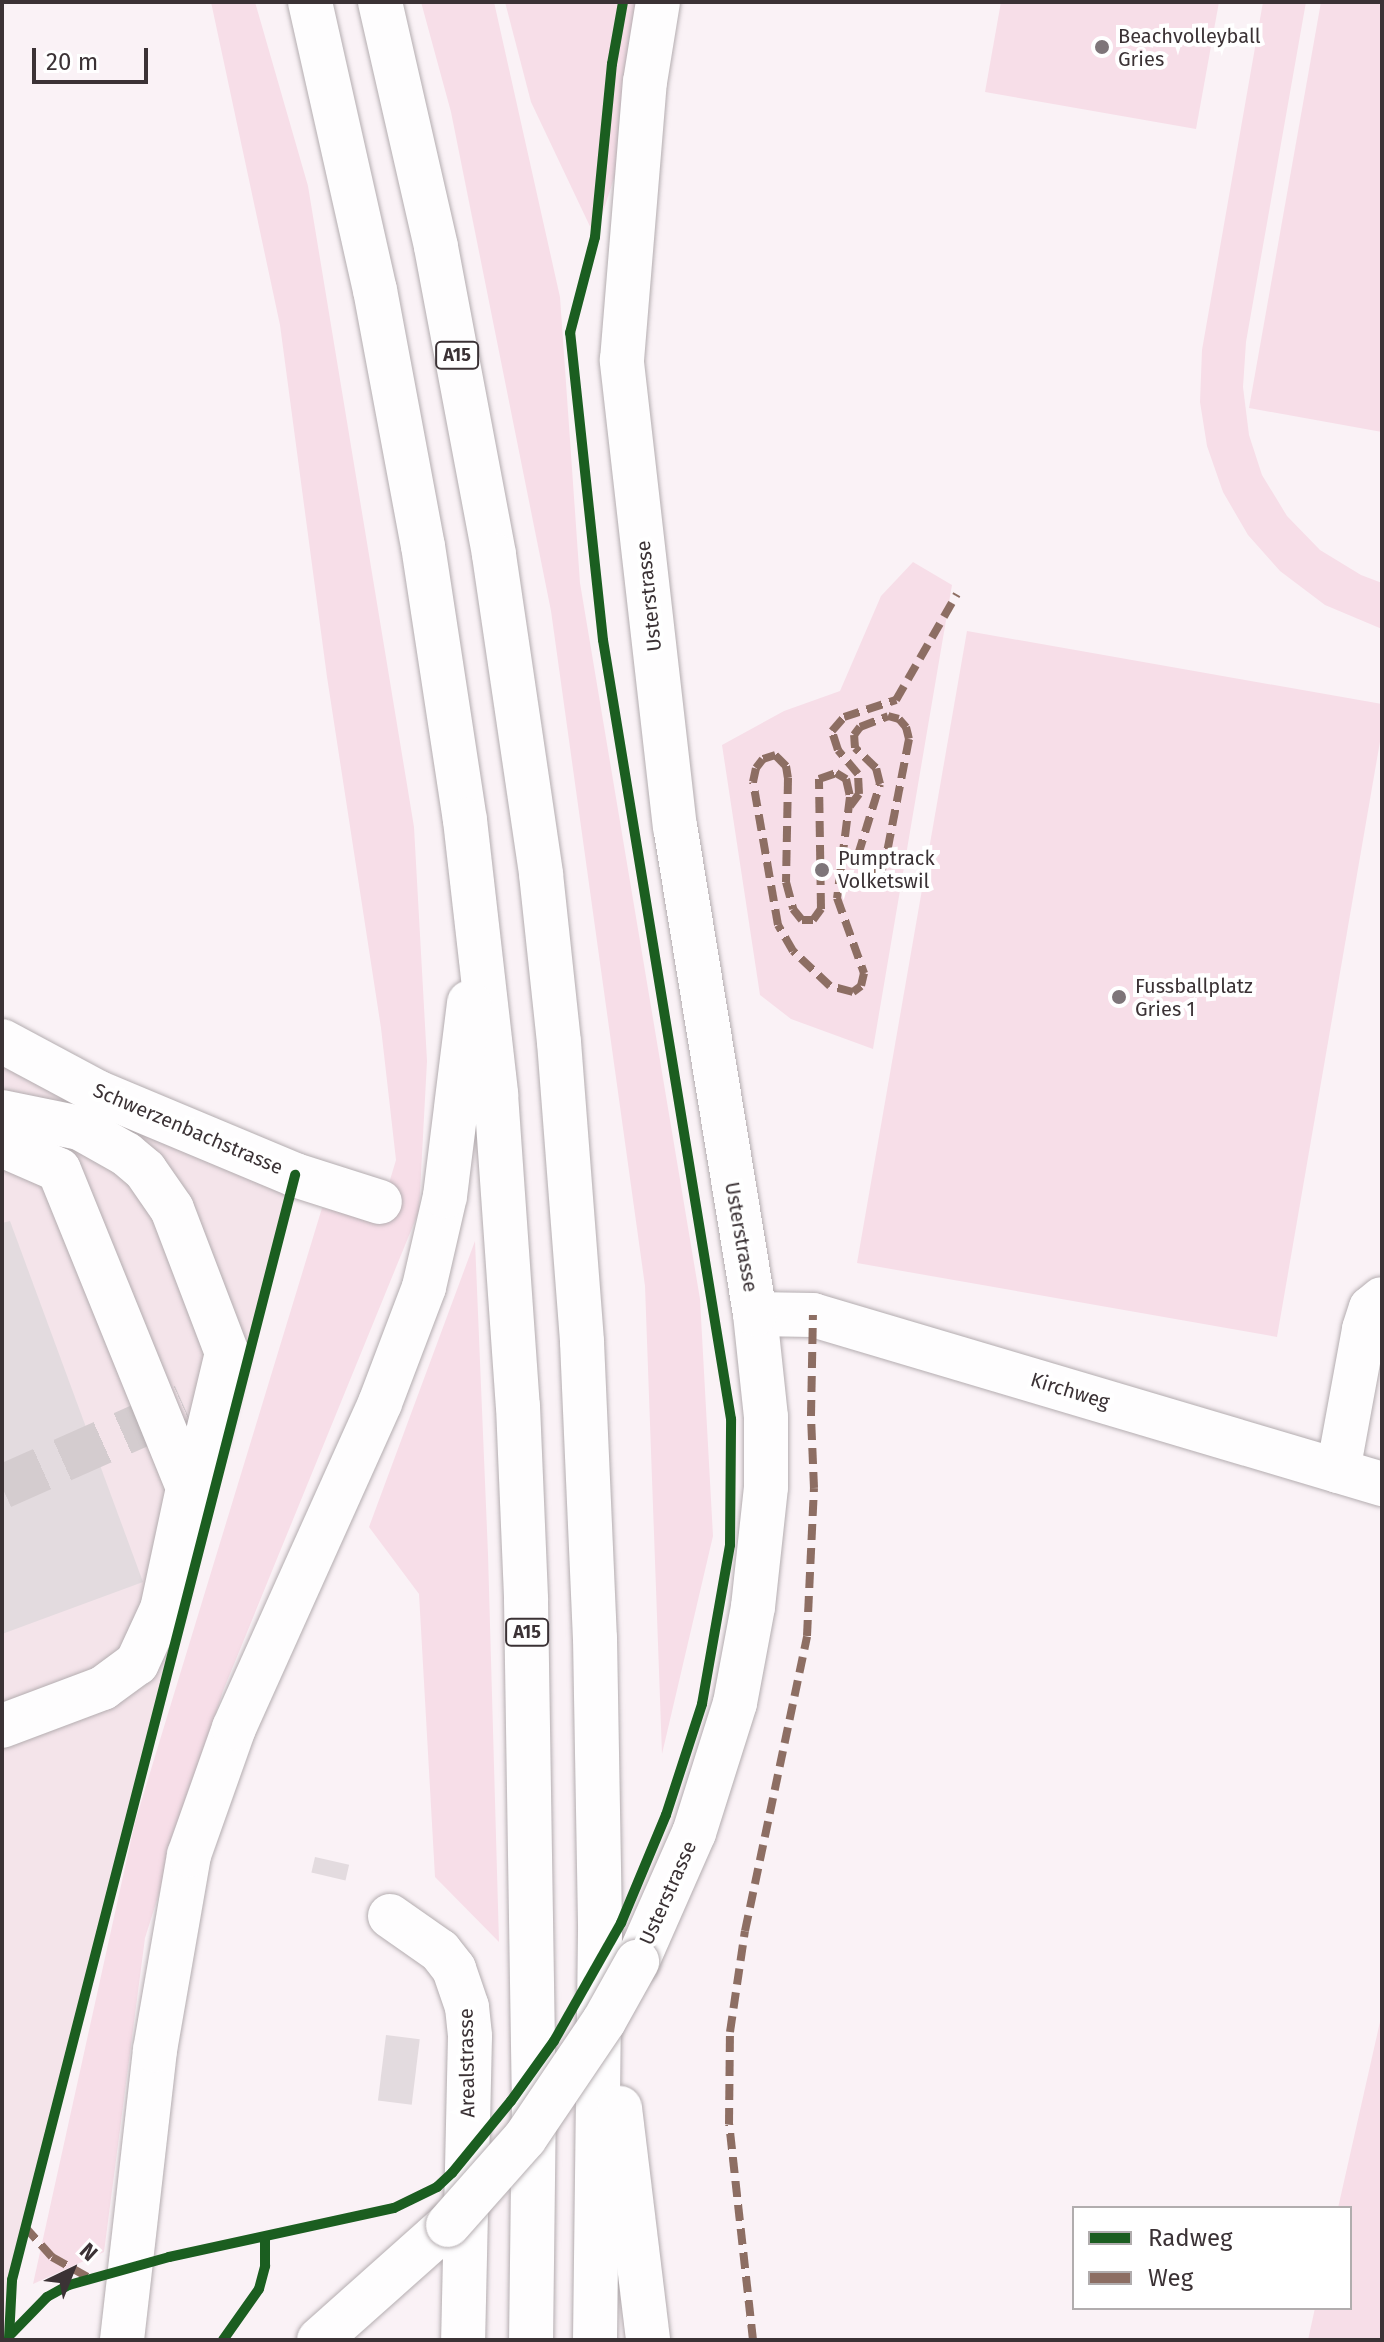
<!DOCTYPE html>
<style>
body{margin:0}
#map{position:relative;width:1384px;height:2342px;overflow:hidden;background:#faf2f6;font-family:"Fira Sans",sans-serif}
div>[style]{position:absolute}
.built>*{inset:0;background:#f4e4ea}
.green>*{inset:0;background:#f7dee8}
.building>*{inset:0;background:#e3dbdf;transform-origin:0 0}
.minor-tunnel>*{height:44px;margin-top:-22px;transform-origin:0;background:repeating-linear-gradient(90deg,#d4cccf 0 44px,transparent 0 66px)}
.roads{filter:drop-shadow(0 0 2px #b4adb0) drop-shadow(0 0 2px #b4adb0)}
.minor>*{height:44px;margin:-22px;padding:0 22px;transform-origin:22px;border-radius:22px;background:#fefdfe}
.major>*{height:44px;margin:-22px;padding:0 22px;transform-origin:22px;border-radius:22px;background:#fefdfe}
.highway>*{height:44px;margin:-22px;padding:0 22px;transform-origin:22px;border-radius:22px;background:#fefdfe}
.bridges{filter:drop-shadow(0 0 2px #b4adb0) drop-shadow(0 0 2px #b4adb0)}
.major-bridge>*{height:44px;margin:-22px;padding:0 22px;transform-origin:22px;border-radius:22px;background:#fefdfe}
.quiet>*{height:8px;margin-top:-4px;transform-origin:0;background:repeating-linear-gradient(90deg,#8d6e63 0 16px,transparent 0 24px)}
.cycleway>*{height:10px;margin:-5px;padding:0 5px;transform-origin:5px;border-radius:5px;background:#1b5e20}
.dots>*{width:22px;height:22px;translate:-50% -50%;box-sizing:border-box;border:4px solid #fff;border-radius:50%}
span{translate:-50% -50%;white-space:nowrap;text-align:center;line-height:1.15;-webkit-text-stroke:8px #fff;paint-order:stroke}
.shield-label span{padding:2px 6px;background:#fff;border:2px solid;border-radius:6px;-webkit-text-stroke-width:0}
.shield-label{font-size:18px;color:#3b3235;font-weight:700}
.poi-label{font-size:20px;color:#3b3235}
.left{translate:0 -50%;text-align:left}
.street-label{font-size:20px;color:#3b3235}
.frame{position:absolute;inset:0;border:4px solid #3b3235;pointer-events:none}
.legend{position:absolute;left:1072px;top:2206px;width:280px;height:104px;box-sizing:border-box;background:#fff;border:2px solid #b1adae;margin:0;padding:10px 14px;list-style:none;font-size:24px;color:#3b3235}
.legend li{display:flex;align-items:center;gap:16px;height:40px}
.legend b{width:40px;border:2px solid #b1adae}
.north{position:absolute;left:32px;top:2230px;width:80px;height:80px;-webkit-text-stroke:6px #fff;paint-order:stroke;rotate:43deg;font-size:22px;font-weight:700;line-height:32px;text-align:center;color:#3b3235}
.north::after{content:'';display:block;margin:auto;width:28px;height:36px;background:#3b3235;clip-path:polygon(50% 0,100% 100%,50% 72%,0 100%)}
.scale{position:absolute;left:32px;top:48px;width:116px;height:36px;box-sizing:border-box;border:4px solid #3b3235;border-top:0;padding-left:10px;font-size:24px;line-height:28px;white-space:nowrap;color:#3b3235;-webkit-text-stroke:6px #fff;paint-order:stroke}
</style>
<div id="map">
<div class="built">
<div style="clip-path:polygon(2px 1041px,295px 1175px,25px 2227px,8px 2340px,2px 2340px)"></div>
</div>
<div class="green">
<div style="clip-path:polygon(211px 2px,255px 2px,308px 186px,414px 827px,427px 1061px,419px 1211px,223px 1691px,145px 1938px,104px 2252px,33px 2284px,135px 1822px,322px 1208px,378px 1220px,396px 1160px,381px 1028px,327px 677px,280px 325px)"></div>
<div style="clip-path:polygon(421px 2px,494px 2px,560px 297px,580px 583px,700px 1299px,713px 1536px,662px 1754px,645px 1286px,551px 611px,451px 112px)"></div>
<div style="clip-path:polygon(505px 2px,658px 2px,645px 82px,595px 237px,531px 102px)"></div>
<div style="clip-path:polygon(1001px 2px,1219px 2px,1196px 129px,985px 92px)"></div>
<div style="clip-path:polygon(1263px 2px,1306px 2px,1246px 342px,1243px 387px,1249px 435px,1262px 475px,1287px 516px,1320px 550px,1361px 575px,1382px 583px,1382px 629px,1325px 605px,1280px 571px,1248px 535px,1223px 492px,1207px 446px,1200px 402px,1202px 350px)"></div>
<div style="clip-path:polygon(1321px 2px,1382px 2px,1382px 432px,1249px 408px)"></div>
<div style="clip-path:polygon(913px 562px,952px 585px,873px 1049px,791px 1019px,760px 995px,722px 745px,784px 711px,840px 691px,881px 596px)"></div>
<div style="clip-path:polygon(967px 631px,1382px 704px,1382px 730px,1277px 1337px,857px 1263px)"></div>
<div style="clip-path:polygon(475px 1241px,488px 1554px,499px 1942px,435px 1877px,419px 1594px,369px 1527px)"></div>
<div style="clip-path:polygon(1382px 2013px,1382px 2340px,1308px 2340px,1315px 2308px,1350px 2308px,1350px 2208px,1338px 2208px)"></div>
</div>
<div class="building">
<div style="clip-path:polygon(10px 1221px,143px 1582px,2px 1634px,2px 1223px)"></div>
<div style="left:315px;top:1857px;width:35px;height:16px;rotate:13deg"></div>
<div style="left:386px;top:2035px;width:34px;height:66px;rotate:7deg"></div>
</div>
<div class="minor-tunnel">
<div style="left:2px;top:1487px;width:199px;rotate:-24deg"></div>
</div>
<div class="roads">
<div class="minor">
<div style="left:2px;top:1041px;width:108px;rotate:28.2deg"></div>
<div style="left:97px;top:1092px;width:215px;rotate:22.7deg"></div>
<div style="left:295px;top:1175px;width:89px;rotate:17.6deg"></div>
<div style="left:2px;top:1112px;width:80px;rotate:11.6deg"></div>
<div style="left:80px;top:1128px;width:53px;rotate:29.5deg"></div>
<div style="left:126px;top:1154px;width:25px;rotate:40deg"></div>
<div style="left:145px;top:1170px;width:47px;rotate:55.3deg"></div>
<div style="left:172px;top:1209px;width:154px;rotate:69.1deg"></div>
<div style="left:227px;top:1353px;width:85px;rotate:103.5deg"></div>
<div style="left:207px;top:1436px;width:55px;rotate:110.1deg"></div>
<div style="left:188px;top:1488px;width:124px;rotate:102.1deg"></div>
<div style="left:162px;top:1609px;width:60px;rotate:114.8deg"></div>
<div style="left:137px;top:1663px;width:42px;rotate:143.7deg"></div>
<div style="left:103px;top:1688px;width:108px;rotate:159.4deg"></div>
<div style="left:2px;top:1145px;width:62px;rotate:23.7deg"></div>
<div style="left:59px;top:1170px;width:343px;rotate:67.9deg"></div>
<div style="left:755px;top:1314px;width:58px;rotate:1deg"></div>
<div style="left:813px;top:1315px;width:594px;rotate:16.54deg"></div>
<div style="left:1338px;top:1471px;width:144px;rotate:-79.6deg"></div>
<div style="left:1364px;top:1329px;width:22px;rotate:-72deg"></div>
<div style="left:1371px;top:1308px;width:14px;rotate:-39deg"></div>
<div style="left:390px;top:1916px;width:61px;rotate:35deg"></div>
<div style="left:440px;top:1951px;width:23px;rotate:52deg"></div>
<div style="left:454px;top:1969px;width:40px;rotate:71.1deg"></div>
<div style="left:467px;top:2007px;width:29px;rotate:84deg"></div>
<div style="left:470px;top:2036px;width:304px;rotate:91.3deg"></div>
</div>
<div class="major">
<div style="left:637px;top:1962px;width:141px;rotate:-66.2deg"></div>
<div style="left:694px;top:1833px;width:136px;rotate:-72.5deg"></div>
<div style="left:735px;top:1703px;width:98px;rotate:-79.4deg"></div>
<div style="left:753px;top:1607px;width:121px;rotate:-83.8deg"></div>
<div style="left:766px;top:1487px;width:70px;rotate:-90deg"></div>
<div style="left:766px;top:1417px;width:104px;rotate:-96.1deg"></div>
<div style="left:755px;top:1314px;width:493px;rotate:-99.3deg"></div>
<div style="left:675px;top:828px;width:471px;rotate:-96.5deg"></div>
<div style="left:622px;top:360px;width:279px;rotate:-85.3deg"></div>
<div style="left:645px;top:82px;width:81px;rotate:-80.8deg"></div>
<div style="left:319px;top:2340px;width:173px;rotate:-41.7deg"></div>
</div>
<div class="highway">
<div style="left:310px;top:2px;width:295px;rotate:77.3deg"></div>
<div style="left:375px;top:290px;width:260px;rotate:79.4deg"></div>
<div style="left:423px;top:546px;width:277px;rotate:81.3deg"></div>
<div style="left:465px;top:820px;width:276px;rotate:83.5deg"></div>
<div style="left:496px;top:1094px;width:313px;rotate:86deg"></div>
<div style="left:518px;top:1406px;width:194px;rotate:87.6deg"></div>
<div style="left:526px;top:1600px;width:499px;rotate:89.1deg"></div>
<div style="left:534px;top:2099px;width:241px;rotate:90.7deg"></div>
<div style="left:380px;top:2px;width:251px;rotate:77.1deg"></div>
<div style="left:436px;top:247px;width:313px;rotate:79.3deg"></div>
<div style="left:494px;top:555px;width:322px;rotate:81.6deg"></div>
<div style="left:541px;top:874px;width:169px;rotate:83.9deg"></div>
<div style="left:559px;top:1042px;width:301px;rotate:85.6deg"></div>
<div style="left:582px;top:1342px;width:296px;rotate:87.5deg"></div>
<div style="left:595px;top:1638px;width:293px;rotate:89deg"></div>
<div style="left:600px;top:1931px;width:409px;rotate:90.7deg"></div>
<div style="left:620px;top:2108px;width:234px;rotate:83.1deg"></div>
<div style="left:122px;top:2340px;width:292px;rotate:-83.5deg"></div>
<div style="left:155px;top:2050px;width:198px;rotate:-80.1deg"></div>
<div style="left:189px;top:1855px;width:135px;rotate:-70.5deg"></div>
<div style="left:234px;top:1728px;width:356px;rotate:-65.8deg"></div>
<div style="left:380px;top:1403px;width:124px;rotate:-69.2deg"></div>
<div style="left:424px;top:1287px;width:93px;rotate:-77deg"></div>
<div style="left:445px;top:1196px;width:195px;rotate:-82.9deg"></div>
</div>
</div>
<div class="bridges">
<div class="major-bridge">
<div style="left:448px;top:2225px;width:116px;rotate:-48.5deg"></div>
<div style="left:525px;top:2138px;width:141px;rotate:-56deg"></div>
<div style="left:604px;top:2021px;width:68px;rotate:-60.8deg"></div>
</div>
</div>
<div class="quiet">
<div style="left:888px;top:716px;width:11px;rotate:15deg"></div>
<div style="left:899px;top:719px;width:11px;rotate:49deg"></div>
<div style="left:906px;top:727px;width:12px;rotate:76deg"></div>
<div style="left:909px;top:739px;width:126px;rotate:101deg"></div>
<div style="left:885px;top:863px;width:9px;rotate:117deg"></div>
<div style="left:881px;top:871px;width:13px;rotate:176deg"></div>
<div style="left:868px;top:872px;width:11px;rotate:-139deg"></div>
<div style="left:860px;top:865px;width:10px;rotate:-101deg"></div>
<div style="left:858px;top:855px;width:74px;rotate:-72.8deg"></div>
<div style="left:880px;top:784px;width:16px;rotate:-104deg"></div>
<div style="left:876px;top:768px;width:29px;rotate:-136deg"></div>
<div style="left:855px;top:748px;width:13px;rotate:-94deg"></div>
<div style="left:854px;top:735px;width:10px;rotate:-53deg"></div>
<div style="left:860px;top:727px;width:30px;rotate:-21deg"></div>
<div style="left:775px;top:755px;width:16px;rotate:45deg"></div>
<div style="left:786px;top:766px;width:12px;rotate:81deg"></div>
<div style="left:788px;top:778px;width:104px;rotate:91.1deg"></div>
<div style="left:786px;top:882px;width:28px;rotate:75deg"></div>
<div style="left:793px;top:909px;width:14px;rotate:51deg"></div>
<div style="left:802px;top:920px;width:11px"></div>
<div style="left:813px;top:920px;width:14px;rotate:-54deg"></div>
<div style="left:821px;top:909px;width:130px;rotate:-90.9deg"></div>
<div style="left:819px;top:779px;width:18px;rotate:-19deg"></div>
<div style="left:836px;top:773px;width:12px;rotate:31deg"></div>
<div style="left:846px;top:779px;width:18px;rotate:77deg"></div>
<div style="left:850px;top:797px;width:102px;rotate:97.3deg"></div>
<div style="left:837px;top:898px;width:80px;rotate:70.2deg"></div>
<div style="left:864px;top:973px;width:13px;rotate:103deg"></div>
<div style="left:861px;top:986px;width:10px;rotate:143deg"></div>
<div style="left:853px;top:992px;width:24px;rotate:-165deg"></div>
<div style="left:830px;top:986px;width:51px;rotate:-136.6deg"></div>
<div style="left:793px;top:951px;width:30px;rotate:-120deg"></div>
<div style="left:778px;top:925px;width:145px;rotate:-99.9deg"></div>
<div style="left:753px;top:782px;width:14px;rotate:-78deg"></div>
<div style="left:756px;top:768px;width:11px;rotate:-52deg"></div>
<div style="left:763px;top:759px;width:13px;rotate:-18deg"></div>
<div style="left:850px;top:806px;width:15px;rotate:-53deg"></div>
<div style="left:859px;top:794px;width:20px;rotate:-93deg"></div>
<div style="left:858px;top:774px;width:31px;rotate:-130deg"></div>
<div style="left:838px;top:750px;width:20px;rotate:-108deg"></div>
<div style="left:832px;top:731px;width:18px;rotate:-49deg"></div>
<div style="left:844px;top:717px;width:55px;rotate:-18.1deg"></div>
<div style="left:896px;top:700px;width:122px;rotate:-60.1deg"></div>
<div style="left:25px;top:2227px;width:40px;rotate:48deg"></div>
<div style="left:52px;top:2257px;width:45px;rotate:29.4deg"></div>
<div style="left:753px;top:2340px;width:217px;rotate:-96.3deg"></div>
<div style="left:729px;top:2124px;width:92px;rotate:-89.4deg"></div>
<div style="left:730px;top:2032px;width:102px;rotate:-81.6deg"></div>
<div style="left:745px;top:1931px;width:301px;rotate:-78.1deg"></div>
<div style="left:807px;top:1636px;width:148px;rotate:-87.3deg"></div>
<div style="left:814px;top:1488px;width:72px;rotate:-92.4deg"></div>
<div style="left:811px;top:1416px;width:101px;rotate:-88.9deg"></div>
</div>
<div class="cycleway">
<div style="left:11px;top:2334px;width:52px;rotate:-45.8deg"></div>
<div style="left:47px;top:2297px;width:25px;rotate:-29deg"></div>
<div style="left:69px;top:2285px;width:104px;rotate:-15.6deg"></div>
<div style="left:169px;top:2257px;width:230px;rotate:-12.3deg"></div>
<div style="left:394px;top:2208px;width:48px;rotate:-26deg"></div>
<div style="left:437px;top:2187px;width:21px;rotate:-43deg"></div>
<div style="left:452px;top:2173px;width:93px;rotate:-50.7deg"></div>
<div style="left:511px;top:2101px;width:74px;rotate:-54.4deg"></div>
<div style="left:554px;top:2041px;width:136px;rotate:-60.4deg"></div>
<div style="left:621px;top:1923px;width:117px;rotate:-67.4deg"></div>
<div style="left:666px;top:1815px;width:117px;rotate:-72deg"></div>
<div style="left:702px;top:1704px;width:161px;rotate:-80deg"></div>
<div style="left:730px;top:1545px;width:126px;rotate:-89.5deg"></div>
<div style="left:731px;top:1419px;width:789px;rotate:-99.33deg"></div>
<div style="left:603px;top:640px;width:309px;rotate:-96.1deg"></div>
<div style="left:570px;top:333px;width:99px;rotate:-75.4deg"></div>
<div style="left:595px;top:237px;width:174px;rotate:-84.4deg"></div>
<div style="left:612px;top:64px;width:63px;rotate:-79.9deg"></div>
<div style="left:9px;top:2338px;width:58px;rotate:-87deg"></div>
<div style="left:12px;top:2280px;width:1141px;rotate:-75.63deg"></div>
<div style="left:223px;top:2340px;width:62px;rotate:-54.8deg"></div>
<div style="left:259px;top:2289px;width:24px;rotate:-75deg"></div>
<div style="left:265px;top:2266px;width:29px;rotate:-90deg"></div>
</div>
<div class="dots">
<div style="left:1102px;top:47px;background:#7e7579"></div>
<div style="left:822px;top:870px;background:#7e7579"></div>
<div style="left:1119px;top:997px;background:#7e7579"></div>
</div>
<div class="shield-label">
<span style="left:457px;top:355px">A15</span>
<span style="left:527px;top:1632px">A15</span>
</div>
<div class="poi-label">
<span class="left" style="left:1118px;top:48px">Beachvolleyball<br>Gries</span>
<span class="left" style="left:838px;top:870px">Pumptrack<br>Volketswil</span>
<span class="left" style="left:1135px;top:998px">Fussballplatz<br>Gries 1</span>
</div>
<div class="street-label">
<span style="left:649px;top:596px;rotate:-96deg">Usterstrasse</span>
<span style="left:188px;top:1129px;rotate:23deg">Schwerzenbachstrasse</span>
<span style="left:741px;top:1237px;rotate:80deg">Usterstrasse</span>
<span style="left:1070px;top:1391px;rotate:17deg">Kirchweg</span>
<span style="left:668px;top:1893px;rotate:-66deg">Usterstrasse</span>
<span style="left:467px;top:2063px;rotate:-91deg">Arealstrasse</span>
</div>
<div class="frame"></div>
<ul class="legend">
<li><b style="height:10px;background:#1b5e20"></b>Radweg</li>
<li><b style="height:10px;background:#8d6e63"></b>Weg</li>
</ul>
<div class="north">N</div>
<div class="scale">20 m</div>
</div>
